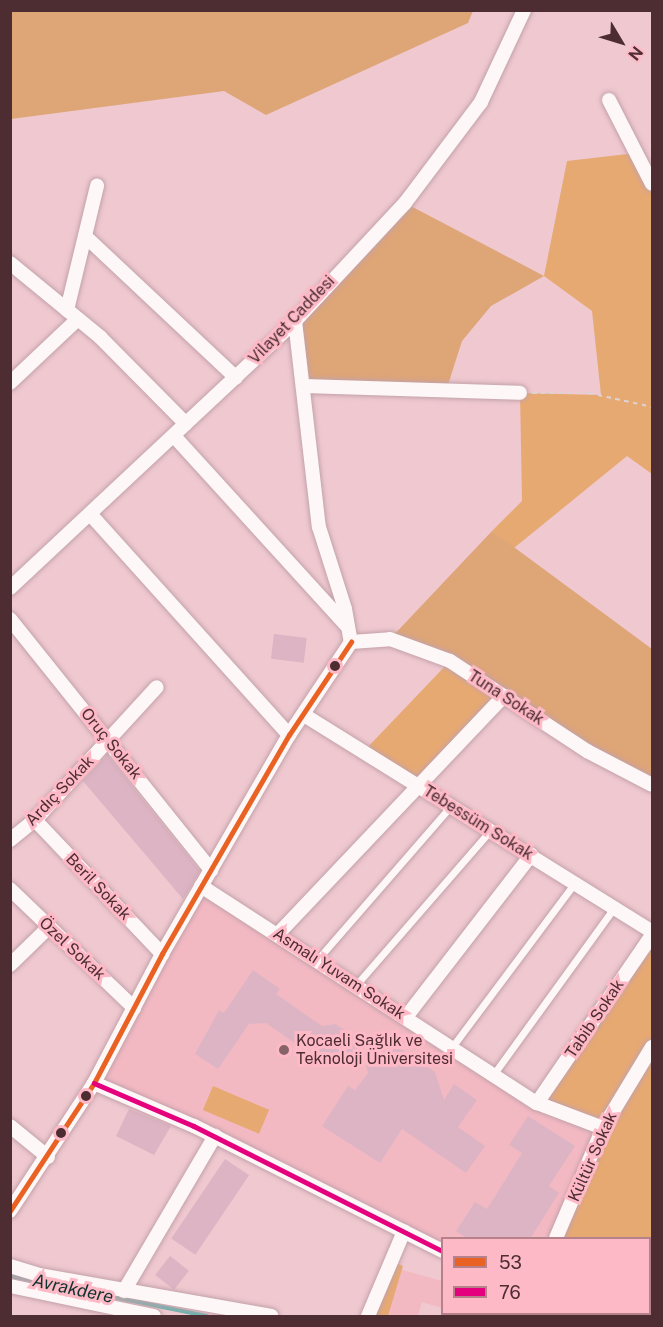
<!DOCTYPE html>
<meta charset="utf-8">
<style>
body{margin:0}
#map{position:relative;width:663px;height:1327px;overflow:hidden;background:#efc8d0;font-family:"Public Sans",sans-serif}
div>[style]{position:absolute}
.built>*{inset:0;background:#f3b9c3}
.green>*{inset:0;background:#e7a972;transform-origin:0 0}
.forest>*{inset:0;background:#dea577}
.stream>*{height:4px;margin:-2px;padding:0 2px;transform-origin:2px;border-radius:2px;background:#6fb2ae}
.building>*{inset:0;background:#ddb4c4;transform-origin:0 0}
.path>*{height:2px;margin-top:-1px;transform-origin:0;background:repeating-linear-gradient(90deg,#dfd2d5 0 4.5px,transparent 0 9px)}
.roads{filter:drop-shadow(0 0 2px #c3a2a9) drop-shadow(0 0 2px #c3a2a9)}
.lane>*{height:7px;margin:-3.5px;padding:0 3.5px;transform-origin:3.5px;border-radius:3.5px;background:#fdf7f8}
.street>*{height:14px;margin:-7px;padding:0 7px;transform-origin:7px;border-radius:7px;background:#fdf7f8}
.bus-1>*{height:4.5px;margin:-2.25px;padding:0 2.25px;transform-origin:2.25px;border-radius:2.25px;background:#ea6223}
.bus-2>*{height:4.5px;margin:-2.25px;padding:0 2.25px;transform-origin:2.25px;border-radius:2.25px;background:#e5007d}
.dots>*{width:16px;height:16px;translate:-50% -50%;box-sizing:border-box;border:3px solid #feb9c6;border-radius:50%}
span{translate:-50% -50%;white-space:nowrap;text-align:center;line-height:1.15;-webkit-text-stroke:6px #feb9c6;paint-order:stroke}
.street-label{font-size:16px;color:#4d2c32}
.poi-label{font-size:16px;color:#4d2c32}
.left{translate:0 -50%;text-align:left}
.water-label{font-size:18px;color:#113330;font-style:italic}
.frame{position:absolute;inset:0;border:12px solid #4d2c32;pointer-events:none}
.legend{position:absolute;left:441px;top:1237px;width:210px;height:78px;box-sizing:border-box;background:#feb9c6;border:2px solid #b7818b;margin:0;padding:8px 10px;list-style:none;font-size:18px;color:#4d2c32}
.legend li{display:flex;align-items:center;gap:12px;height:30px}
.legend b{width:30px;border:2px solid #b7818b}
.north{position:absolute;left:591px;top:12px;width:60px;height:60px;-webkit-text-stroke:4px #feb9c6;paint-order:stroke;rotate:128deg;font-size:16px;font-weight:700;line-height:24px;text-align:center;color:#4d2c32}
.north::after{content:'';display:block;margin:auto;width:21px;height:27px;background:#4d2c32;clip-path:polygon(50% 0,100% 100%,50% 72%,0 100%)}
</style>
<div id="map">
<div class="built">
<div style="clip-path:polygon(201px 886px,537px 1103px,603px 1128px,556px 1238px,442px 1238px,442px 1251px,94px 1083px)"></div>
<div style="clip-path:polygon(392px 1267px,442px 1281px,442px 1308px,422px 1302px,418px 1316px,380px 1316px)"></div>
</div>
<div class="green">
<div style="clip-path:polygon(636px 153px,652px 184px,652px 474px,627px 456px,514px 548px,492px 531px,522px 501px,520px 393px,601px 395px,592px 311px,544px 276px,567px 161px)"></div>
<div style="clip-path:polygon(450px 661px,504px 696px,417px 784px,364px 751px)"></div>
<div style="clip-path:polygon(652px 935px,652px 1316px,518px 1316px,650px 1314px,650px 1238px,556px 1238px,603px 1128px,537px 1103px)"></div>
<div style="left:213px;top:1086px;width:61px;height:26px;rotate:23deg"></div>
<div style="clip-path:polygon(391px 1261px,403px 1266px,388px 1316px,368px 1316px)"></div>
</div>
<div class="forest">
<div style="clip-path:polygon(10px 11px,11px 10px,473px 11px,468px 23px,266px 115px,224px 91px,11px 119px)"></div>
<div style="clip-path:polygon(405px 203px,544px 276px,491px 306px,462px 341px,446px 391px,303px 386px,295px 321px)"></div>
<div style="clip-path:polygon(492px 531px,652px 649px,652px 785px,450px 661px,390px 639px)"></div>
</div>
<div class="stream">
<div style="left:10px;top:1276px;width:201px;rotate:11.5deg"></div>
</div>
<div class="building">
<div style="left:274px;top:634px;width:33px;height:25px;rotate:7deg"></div>
<div style="clip-path:polygon(107px 755px,200px 871px,183px 899px,83px 781px)"></div>
<div style="clip-path:polygon(253px 970px,280px 989px,276px 994px,322px 1026px,335px 1024px,358px 1038px,360px 1045px,346px 1065px,338px 1066px,309px 1046px,306px 1051px,266px 1023px,249px 1024px,218px 1069px,195px 1054px,219px 1010px,224px 1013px)"></div>
<div style="clip-path:polygon(390px 1042px,435px 1072px,444px 1100px,454px 1084px,477px 1100px,458px 1127px,485px 1146px,466px 1173px,402px 1129px,380px 1163px,322px 1126px,348px 1086px,355px 1090px,368px 1073px,366px 1066px,381px 1044px)"></div>
<div style="clip-path:polygon(129px 1109px,171px 1126px,154px 1155px,116px 1136px)"></div>
<div style="clip-path:polygon(528px 1116px,575px 1146px,549px 1186px,559px 1193px,530px 1239px,468px 1239px,456px 1231px,475px 1202px,487px 1209px,522px 1153px,509px 1145px)"></div>
<div style="left:225px;top:1159px;width:29px;height:96px;rotate:34deg"></div>
<div style="left:170px;top:1256px;width:24px;height:24px;rotate:38deg"></div>
</div>
<div class="path">
<div style="left:532px;top:393px;width:57px"></div>
<div style="left:589px;top:393px;width:65px;rotate:12.5deg"></div>
</div>
<div class="roads">
<div class="lane">
<div style="left:317px;top:960px;width:204px;rotate:-49deg"></div>
<div style="left:356px;top:985px;width:204px;rotate:-49deg"></div>
<div style="left:452px;top:1047px;width:204px;rotate:-53.2deg"></div>
<div style="left:493px;top:1075px;width:206px;rotate:-54.1deg"></div>
</div>
<div class="street">
<div style="left:609px;top:100px;width:94px;rotate:62.9deg"></div>
<div style="left:85px;top:236px;width:207px;rotate:43.2deg"></div>
<div style="left:10px;top:263px;width:117px;rotate:39.4deg"></div>
<div style="left:100px;top:337px;width:122px;rotate:45.3deg"></div>
<div style="left:67px;top:310px;width:128px;rotate:-76.4deg"></div>
<div style="left:295px;top:321px;width:207px;rotate:83.4deg"></div>
<div style="left:319px;top:527px;width:86px;rotate:72.4deg"></div>
<div style="left:345px;top:609px;width:34px;rotate:80deg"></div>
<div style="left:10px;top:383px;width:93px;rotate:-43.3deg"></div>
<div style="left:303px;top:386px;width:217px;rotate:1.8deg"></div>
<div style="left:174px;top:436px;width:258px;rotate:47.7deg"></div>
<div style="left:91px;top:515px;width:296px;rotate:48deg"></div>
<div style="left:10px;top:588px;width:391px;rotate:-43.1deg"></div>
<div style="left:295px;top:321px;width:161px;rotate:-47deg"></div>
<div style="left:405px;top:203px;width:126px;rotate:-53deg"></div>
<div style="left:481px;top:102px;width:102px;rotate:-64.9deg"></div>
<div style="left:10px;top:619px;width:322px;rotate:51.3deg"></div>
<div style="left:351px;top:642px;width:39px;rotate:-4deg"></div>
<div style="left:390px;top:639px;width:64px;rotate:20.1deg"></div>
<div style="left:450px;top:661px;width:164px;rotate:33.3deg"></div>
<div style="left:587px;top:751px;width:73px;rotate:27.6deg"></div>
<div style="left:304px;top:715px;width:410px;rotate:31.9deg"></div>
<div style="left:35px;top:820px;width:185px;rotate:46.5deg"></div>
<div style="left:10px;top:840px;width:32px;rotate:-39deg"></div>
<div style="left:35px;top:820px;width:180px;rotate:-47.5deg"></div>
<div style="left:201px;top:886px;width:400px;rotate:32.9deg"></div>
<div style="left:537px;top:1103px;width:71px;rotate:20.7deg"></div>
<div style="left:10px;top:889px;width:172px;rotate:43.8deg"></div>
<div style="left:277px;top:935px;width:330px;rotate:-46.5deg"></div>
<div style="left:10px;top:965px;width:53px;rotate:-44.2deg"></div>
<div style="left:406px;top:1017px;width:205px;rotate:-52.3deg"></div>
<div style="left:94px;top:1083px;width:109px;rotate:23.3deg"></div>
<div style="left:194px;top:1126px;width:278px;rotate:26.7deg"></div>
<div style="left:537px;top:1103px;width:204px;rotate:-55.6deg"></div>
<div style="left:10px;top:1126px;width:49px;rotate:39.2deg"></div>
<div style="left:10px;top:1211px;width:153px;rotate:-56.7deg"></div>
<div style="left:94px;top:1083px;width:146px;rotate:-62.2deg"></div>
<div style="left:162px;top:954px;width:253px;rotate:-59.9deg"></div>
<div style="left:289px;top:735px;width:112px;rotate:-56.3deg"></div>
<div style="left:556px;top:1238px;width:120px;rotate:-66.9deg"></div>
<div style="left:603px;top:1128px;width:95px;rotate:-58.8deg"></div>
<div style="left:10px;top:1266px;width:30px;rotate:17deg"></div>
<div style="left:39px;top:1275px;width:236px;rotate:10deg"></div>
<div style="left:10px;top:1286px;width:147px;rotate:11.8deg"></div>
<div style="left:124px;top:1291px;width:180px;rotate:-59.6deg"></div>
<div style="left:368px;top:1316px;width:92px;rotate:-67deg"></div>
<div style="left:518px;top:1316px;width:2px;rotate:-63deg"></div>
</div>
</div>
<div class="bus-1">
<div style="left:10px;top:1211px;width:153px;rotate:-56.7deg"></div>
<div style="left:94px;top:1083px;width:146px;rotate:-62.2deg"></div>
<div style="left:162px;top:954px;width:253px;rotate:-59.9deg"></div>
<div style="left:289px;top:735px;width:112px;rotate:-56.3deg"></div>
</div>
<div class="bus-2">
<div style="left:94px;top:1083px;width:109px;rotate:23.3deg"></div>
<div style="left:194px;top:1126px;width:278px;rotate:26.7deg"></div>
</div>
<div class="dots">
<div style="left:335px;top:666px;background:#4d2c32"></div>
<div style="left:284px;top:1050px;background:#866369"></div>
<div style="left:86px;top:1096px;background:#4d2c32"></div>
<div style="left:61px;top:1133px;background:#4d2c32"></div>
</div>
<div class="street-label">
<span style="left:292px;top:320px;rotate:-46deg">Vilayet Caddesi</span>
<span style="left:506px;top:698px;rotate:33deg">Tuna Sokak</span>
<span style="left:111px;top:744px;rotate:51deg">Oruç Sokak</span>
<span style="left:60px;top:791px;rotate:-46deg">Ardıç Sokak</span>
<span style="left:478px;top:823px;rotate:32deg">Tebessüm Sokak</span>
<span style="left:98px;top:887px;rotate:46deg">Beril Sokak</span>
<span style="left:72px;top:949px;rotate:43deg">Özel Sokak</span>
<span style="left:339px;top:974px;rotate:33deg">Asmalı Yuvam Sokak</span>
<span style="left:595px;top:1019px;rotate:-56deg">Tabib Sokak</span>
<span style="left:593px;top:1157px;rotate:-66deg">Kültür Sokak</span>
</div>
<div class="poi-label">
<span class="left" style="left:296px;top:1050px">Kocaeli Sağlık ve<br>Teknoloji Üniversitesi</span>
</div>
<div class="water-label">
<span style="left:73px;top:1289px;rotate:12deg">Avrakdere</span>
</div>
<div class="frame"></div>
<ul class="legend">
<li><b style="height:8px;background:#ea6223"></b>53</li>
<li><b style="height:8px;background:#e5007d"></b>76</li>
</ul>
<div class="north">N</div>
</div>
